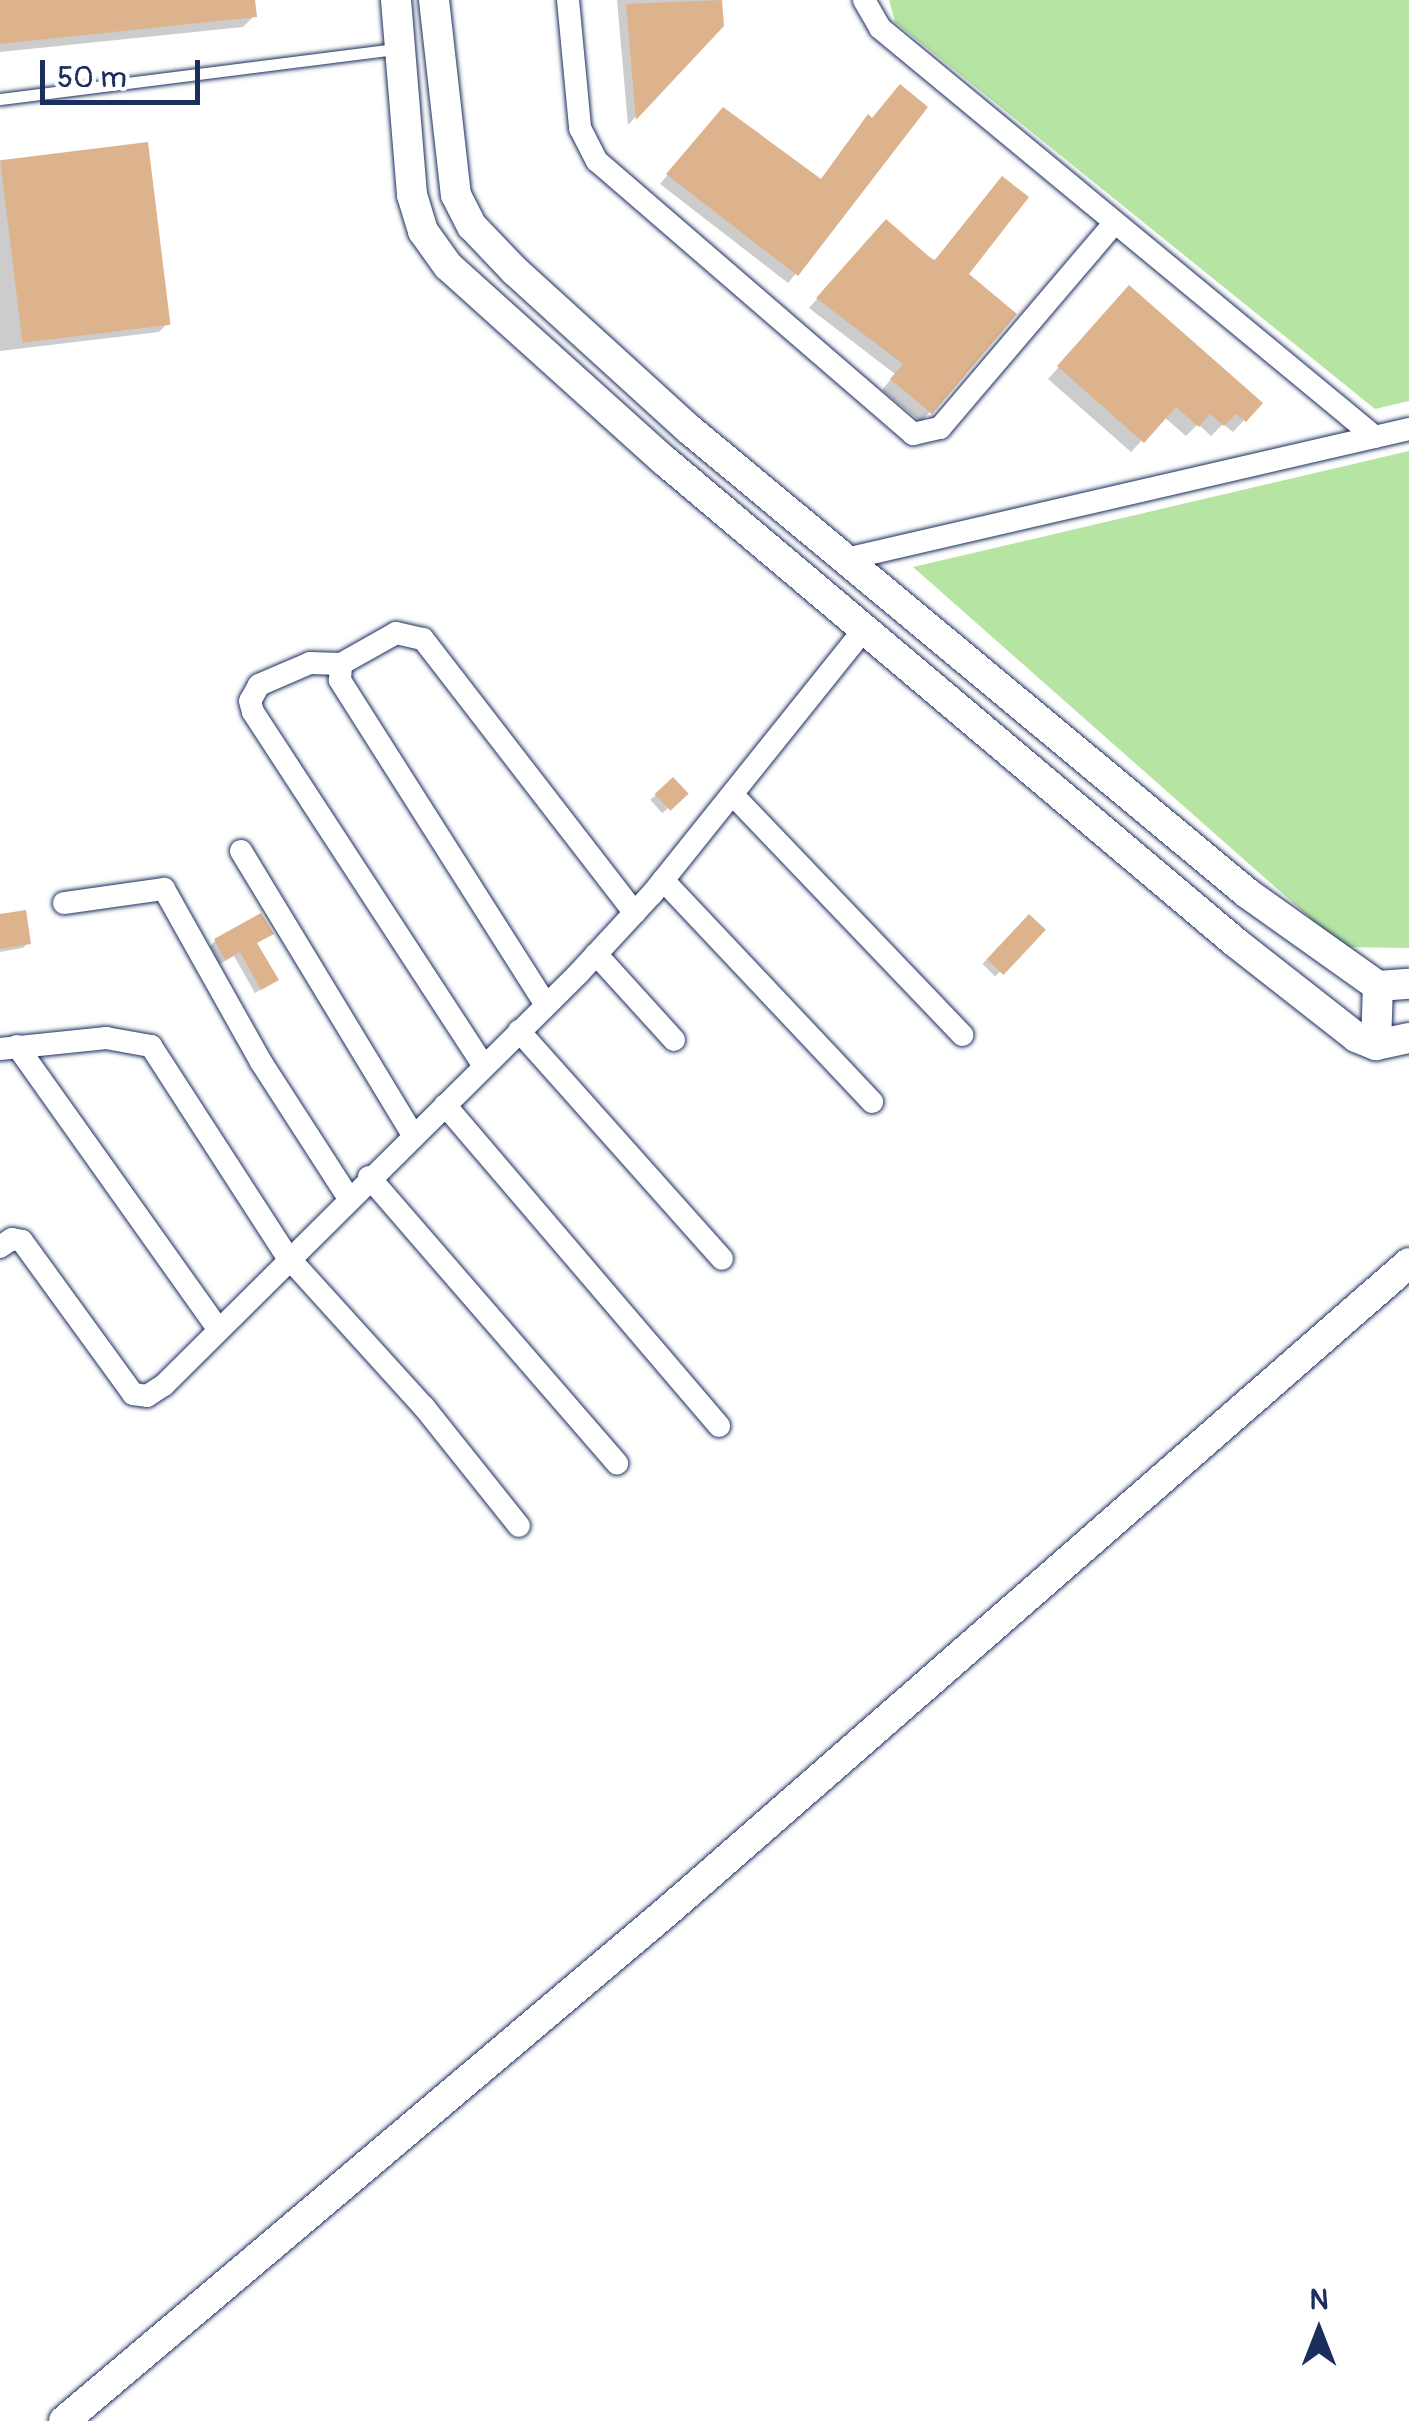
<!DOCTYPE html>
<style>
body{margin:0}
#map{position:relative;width:1409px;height:2421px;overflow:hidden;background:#fff;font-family:Pangolin,sans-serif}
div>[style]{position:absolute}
.green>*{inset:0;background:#b6e4a3}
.shadow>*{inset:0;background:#0003;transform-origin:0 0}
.building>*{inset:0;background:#ddb38d;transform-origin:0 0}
.roads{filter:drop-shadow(0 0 2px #1b2f5e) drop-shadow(0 0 2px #1b2f5e)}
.lane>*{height:11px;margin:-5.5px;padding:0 5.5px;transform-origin:5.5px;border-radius:5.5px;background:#fff}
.street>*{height:22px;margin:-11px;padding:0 11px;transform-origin:11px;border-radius:11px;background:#fff}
.secondary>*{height:30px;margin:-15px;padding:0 15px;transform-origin:15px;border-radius:15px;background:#fff}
span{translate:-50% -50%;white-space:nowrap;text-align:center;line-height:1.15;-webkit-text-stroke:8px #fff;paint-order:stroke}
.north{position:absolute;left:1269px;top:2281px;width:100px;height:100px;-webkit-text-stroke:8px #fff;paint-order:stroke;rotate:0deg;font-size:28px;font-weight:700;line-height:40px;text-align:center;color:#1b2f5e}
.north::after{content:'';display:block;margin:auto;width:35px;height:45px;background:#1b2f5e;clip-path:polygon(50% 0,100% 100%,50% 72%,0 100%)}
.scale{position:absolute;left:40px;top:60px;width:160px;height:45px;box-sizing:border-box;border:5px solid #1b2f5e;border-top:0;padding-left:12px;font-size:30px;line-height:35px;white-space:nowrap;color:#1b2f5e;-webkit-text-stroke:8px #fff;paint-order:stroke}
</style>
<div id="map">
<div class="green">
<div style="clip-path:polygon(889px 0,1409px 0,1409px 401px,1375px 409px,895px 22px)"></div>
<div style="clip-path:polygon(1409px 451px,1409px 948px,1343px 947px,913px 567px)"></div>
</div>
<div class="shadow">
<div style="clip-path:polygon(0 0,253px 0,254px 16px,243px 27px,0 52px)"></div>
<div style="clip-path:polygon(617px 0,719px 0,721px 25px,628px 125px)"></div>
<div style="clip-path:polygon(715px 118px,854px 203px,788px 283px,660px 184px)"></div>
<div style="clip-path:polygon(0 161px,167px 324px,159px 332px,0 351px)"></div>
<div style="clip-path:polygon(877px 232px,965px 274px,1014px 315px,921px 422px,882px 390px,895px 374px,809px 308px)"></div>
<div style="clip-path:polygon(1118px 300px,1260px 403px,1233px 432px,1223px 424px,1211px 436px,1198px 424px,1186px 436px,1164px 417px,1131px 452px,1048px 379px)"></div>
<div style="left:673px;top:780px;width:18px;height:30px;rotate:49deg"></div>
<div style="clip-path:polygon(0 916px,28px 943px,23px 948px,0 952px)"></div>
<div style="left:1029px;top:917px;width:18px;height:66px;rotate:45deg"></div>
<div style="clip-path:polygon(215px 941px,255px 944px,271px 984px,255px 993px,234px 956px,220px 964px,210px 946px)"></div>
</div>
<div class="building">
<div style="clip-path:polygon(0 0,255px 0,257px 17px,0 44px)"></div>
<div style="clip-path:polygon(722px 0,724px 26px,636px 120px,626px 4px)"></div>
<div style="clip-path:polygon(900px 84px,928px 107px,798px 276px,666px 174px,723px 107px,821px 179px,868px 114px,872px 118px)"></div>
<div style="left:148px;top:142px;width:184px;height:149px;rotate:83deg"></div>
<div style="clip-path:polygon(1002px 176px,1029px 197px,969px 274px,1017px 314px,932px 414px,890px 379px,903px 364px,816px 298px,886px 219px,934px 261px)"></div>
<div style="clip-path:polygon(1129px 285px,1263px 403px,1246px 422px,1236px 414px,1224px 426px,1210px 414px,1199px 427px,1176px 407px,1144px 443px,1057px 366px)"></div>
<div style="left:673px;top:777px;width:23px;height:25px;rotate:47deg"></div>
<div style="clip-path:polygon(26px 910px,31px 944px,0 949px,0 914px)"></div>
<div style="clip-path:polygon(261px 913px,274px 934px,257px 943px,279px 980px,261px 990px,240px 952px,225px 960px,214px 939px)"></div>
<div style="left:1029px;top:914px;width:23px;height:62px;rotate:43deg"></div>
</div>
<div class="roads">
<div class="lane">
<div style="left:0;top:99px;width:401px;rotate:-7.2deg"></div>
</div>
<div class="street">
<div style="left:568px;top:0;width:129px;rotate:84.6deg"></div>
<div style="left:580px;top:128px;width:37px;rotate:63deg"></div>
<div style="left:597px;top:161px;width:418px;rotate:40.8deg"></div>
<div style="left:913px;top:434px;width:28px;rotate:-13deg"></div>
<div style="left:940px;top:428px;width:267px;rotate:-49.6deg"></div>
<div style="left:864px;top:0;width:32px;rotate:60deg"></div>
<div style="left:880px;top:28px;width:642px;rotate:39.57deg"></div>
<div style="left:846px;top:559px;width:578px;rotate:-13deg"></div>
<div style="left:341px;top:664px;width:31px;rotate:-178deg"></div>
<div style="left:310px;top:663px;width:56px;rotate:156.7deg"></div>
<div style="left:259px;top:685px;width:18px;rotate:119deg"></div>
<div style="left:250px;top:701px;width:11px;rotate:75deg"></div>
<div style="left:253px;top:712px;width:423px;rotate:56.9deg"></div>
<div style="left:733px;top:795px;width:332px;rotate:46.3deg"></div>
<div style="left:241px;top:851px;width:332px;rotate:58.8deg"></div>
<div style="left:663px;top:880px;width:305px;rotate:46.7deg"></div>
<div style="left:64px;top:903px;width:101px;rotate:-8deg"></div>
<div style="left:164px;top:889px;width:198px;rotate:60.7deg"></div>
<div style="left:261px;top:1062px;width:161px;rotate:57.2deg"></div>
<div style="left:596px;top:954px;width:116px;rotate:47.8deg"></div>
<div style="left:546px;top:1005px;width:385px;rotate:-122.4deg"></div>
<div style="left:340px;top:680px;width:16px;rotate:-86deg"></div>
<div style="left:341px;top:664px;width:63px;rotate:-29.4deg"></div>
<div style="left:396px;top:633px;width:28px;rotate:13deg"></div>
<div style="left:423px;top:639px;width:346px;rotate:52.3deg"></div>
<div style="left:519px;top:1031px;width:305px;rotate:48.3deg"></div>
<div style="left:17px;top:1046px;width:345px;rotate:54.6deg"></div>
<div style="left:0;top:1049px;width:107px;rotate:-5.9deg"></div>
<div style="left:106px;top:1038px;width:46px;rotate:10.1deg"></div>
<div style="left:151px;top:1046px;width:250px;rotate:57.1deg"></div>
<div style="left:287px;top:1256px;width:204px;rotate:47.8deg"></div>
<div style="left:424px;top:1407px;width:152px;rotate:51.4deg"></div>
<div style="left:445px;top:1105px;width:422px;rotate:49.5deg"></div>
<div style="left:369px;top:1177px;width:379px;rotate:49.1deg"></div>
<div style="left:0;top:1247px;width:14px;rotate:-34deg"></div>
<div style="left:12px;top:1239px;width:10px;rotate:11deg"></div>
<div style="left:22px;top:1241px;width:189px;rotate:54deg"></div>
<div style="left:133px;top:1394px;width:14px;rotate:8deg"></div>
<div style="left:147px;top:1396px;width:20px;rotate:-33deg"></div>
<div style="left:164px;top:1385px;width:585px;rotate:-44.79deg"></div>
<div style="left:579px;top:973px;width:108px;rotate:-47.3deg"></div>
<div style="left:652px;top:894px;width:341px;rotate:-51.3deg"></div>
</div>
<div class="secondary">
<div style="left:396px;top:0;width:196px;rotate:85.3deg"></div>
<div style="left:412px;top:195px;width:38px;rotate:73deg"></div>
<div style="left:423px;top:231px;width:43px;rotate:54.5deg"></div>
<div style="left:448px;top:266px;width:293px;rotate:42deg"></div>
<div style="left:666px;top:462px;width:744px;rotate:40.15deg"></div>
<div style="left:1235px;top:942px;width:154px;rotate:38.1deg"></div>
<div style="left:1356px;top:1037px;width:22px;rotate:22deg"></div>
<div style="left:1376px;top:1045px;width:34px;rotate:-12deg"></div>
<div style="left:434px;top:0;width:196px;rotate:83.6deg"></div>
<div style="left:456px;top:195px;width:35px;rotate:63deg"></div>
<div style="left:472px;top:226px;width:62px;rotate:46.3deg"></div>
<div style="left:515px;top:271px;width:236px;rotate:42.3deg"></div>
<div style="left:690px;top:430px;width:724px;rotate:39.73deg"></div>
<div style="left:1247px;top:893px;width:161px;rotate:35.4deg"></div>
<div style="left:1378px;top:986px;width:31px;rotate:-4deg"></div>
<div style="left:1376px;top:1045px;width:59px;rotate:-88.1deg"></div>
<div style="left:64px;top:2421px;width:795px;rotate:-40.2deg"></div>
<div style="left:671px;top:1908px;width:980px;rotate:-41.15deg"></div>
</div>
</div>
<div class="north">N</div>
<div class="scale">50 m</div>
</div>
